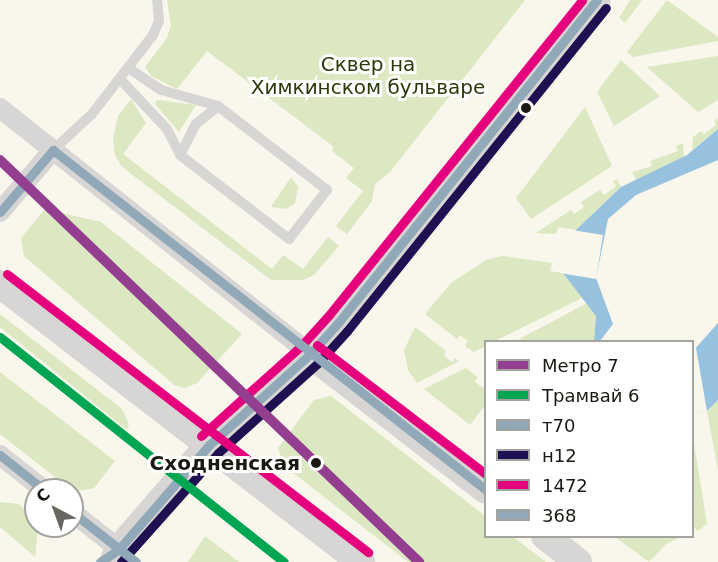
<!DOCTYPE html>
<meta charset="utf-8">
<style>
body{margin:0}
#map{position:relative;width:718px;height:562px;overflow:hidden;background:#f9f6ec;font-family:"DejaVu Sans",sans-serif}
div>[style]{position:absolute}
.green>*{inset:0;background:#dbe8c1}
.water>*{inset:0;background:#96c2df}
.pier>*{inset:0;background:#f9f6ec}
.service>*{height:10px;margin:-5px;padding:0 5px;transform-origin:5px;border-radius:5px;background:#d7d6d4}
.minor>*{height:20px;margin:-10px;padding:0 10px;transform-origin:10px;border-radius:10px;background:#d7d6d4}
.secondary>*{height:28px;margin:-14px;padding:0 14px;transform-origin:14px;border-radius:14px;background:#d7d6d4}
.bus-1>*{height:9px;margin:-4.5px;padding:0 4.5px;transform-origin:4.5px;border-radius:4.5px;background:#90a8b8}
.bus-2>*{height:9px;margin:-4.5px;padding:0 4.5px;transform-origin:4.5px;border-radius:4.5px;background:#1f1051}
.bus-3>*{height:9px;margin:-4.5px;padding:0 4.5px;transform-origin:4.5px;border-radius:4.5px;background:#e5007d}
.bus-4>*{height:9px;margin:-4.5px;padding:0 4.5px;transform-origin:4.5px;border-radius:4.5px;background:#90a8b8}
.tram-1>*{height:9px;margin:-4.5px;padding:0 4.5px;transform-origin:4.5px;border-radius:4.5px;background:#00a651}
.metro-1>*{height:10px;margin:-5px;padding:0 5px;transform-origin:5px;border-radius:5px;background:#943e90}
.dots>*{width:16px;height:16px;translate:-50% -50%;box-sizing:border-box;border:3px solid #fff;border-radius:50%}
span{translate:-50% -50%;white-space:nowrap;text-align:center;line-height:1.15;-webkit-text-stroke:6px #fff;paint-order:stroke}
.park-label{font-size:20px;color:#2a3a09}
.stop-label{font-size:20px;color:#1a1811;font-weight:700}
.right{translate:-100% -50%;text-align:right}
.legend{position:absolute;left:484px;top:340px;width:210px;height:198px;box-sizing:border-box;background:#fff;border:2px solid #a3a3a0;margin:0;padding:8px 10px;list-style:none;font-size:18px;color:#1a1811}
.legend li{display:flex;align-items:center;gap:12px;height:30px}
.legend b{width:30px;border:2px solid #a3a3a0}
.north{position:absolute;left:24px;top:478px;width:60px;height:60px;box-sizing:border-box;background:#fff;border:2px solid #a3a3a0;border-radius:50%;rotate:319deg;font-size:16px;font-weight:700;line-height:24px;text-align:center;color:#1a1811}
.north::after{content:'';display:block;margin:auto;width:21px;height:27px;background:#68665e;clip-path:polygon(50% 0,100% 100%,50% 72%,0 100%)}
</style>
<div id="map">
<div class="green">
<div style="clip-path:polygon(167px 0,525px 0,390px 172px,375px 184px,372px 201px,347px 234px,336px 226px,363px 191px,346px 178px,354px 168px,332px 151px,334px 147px,207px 51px,177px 89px,151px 76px,145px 67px,167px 38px,171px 25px)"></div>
<div style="clip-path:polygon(630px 0,642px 0,625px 23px,619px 18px)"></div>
<div style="clip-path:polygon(667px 0,718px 37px,718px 41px,633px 57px,627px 52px)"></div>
<div style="clip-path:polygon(718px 56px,718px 100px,698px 112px,647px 67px)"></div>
<div style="clip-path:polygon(621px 60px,660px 96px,614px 126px,597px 92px)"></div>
<div style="clip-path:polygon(131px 99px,146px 123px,123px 154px,272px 269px,283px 255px,303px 269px,328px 237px,339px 246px,314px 275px,303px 280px,271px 280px,122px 167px,115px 155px,113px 138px,118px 116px)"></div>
<div style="clip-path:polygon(157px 100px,196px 105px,179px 132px,155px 104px)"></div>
<div style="clip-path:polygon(585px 107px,612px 166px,531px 219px,516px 198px)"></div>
<div style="clip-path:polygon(718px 118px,718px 129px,692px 150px,693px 137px,701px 131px,704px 134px,716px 125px,714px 121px)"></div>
<div style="clip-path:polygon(683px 143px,684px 157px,636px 180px,632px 172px,652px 166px,650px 161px,678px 151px,676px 146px)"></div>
<div style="clip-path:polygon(291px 177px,298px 187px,295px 203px,286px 209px,271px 207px)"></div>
<div style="clip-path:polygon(617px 179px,621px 187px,576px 230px,558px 227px,556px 234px,536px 233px,571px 210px,574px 214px,584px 207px,581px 202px,600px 190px,604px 195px,616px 186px,613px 181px)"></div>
<div style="clip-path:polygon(45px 209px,101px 222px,242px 334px,197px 383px,185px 388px,174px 385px,24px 256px,21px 238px)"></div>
<div style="clip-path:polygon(502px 256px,552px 263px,550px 271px,563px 273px,584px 297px,495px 341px,486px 342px,485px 346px,474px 352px,465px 346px,468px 341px,460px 335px,457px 339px,425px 314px,451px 283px,486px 260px)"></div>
<div style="clip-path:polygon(589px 302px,596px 316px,594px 341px,514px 342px)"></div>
<div style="clip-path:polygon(0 314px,122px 409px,129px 424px,127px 430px,0 327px)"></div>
<div style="clip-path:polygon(415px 327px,446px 351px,444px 356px,452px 362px,455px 358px,459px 361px,417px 383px,408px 370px,404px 350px)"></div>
<div style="clip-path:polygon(466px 368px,478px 377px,475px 382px,483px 388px,485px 385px,485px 405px,470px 425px,424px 389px)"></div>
<div style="clip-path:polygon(0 372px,115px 461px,94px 488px,78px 491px,61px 482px,0 434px)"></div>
<div style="clip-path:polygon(331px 396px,485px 516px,486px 536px,513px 537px,546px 562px,408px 562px,283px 465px,278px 448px,314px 400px)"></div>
<div style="clip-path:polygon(718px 400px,718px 470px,707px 411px)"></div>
<div style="clip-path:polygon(693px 437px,707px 524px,698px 531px,693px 527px)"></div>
<div style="clip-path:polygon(0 502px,19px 504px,33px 518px,38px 528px,35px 557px,0 527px)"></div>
<div style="clip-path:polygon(205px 536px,239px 562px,188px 562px)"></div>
<div style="clip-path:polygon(615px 537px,680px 536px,681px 537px,666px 544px,649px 562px)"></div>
</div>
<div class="water">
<div style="clip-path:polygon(718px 129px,718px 160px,636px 195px,608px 219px,596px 278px,613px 324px,613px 341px,594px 341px,596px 316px,563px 273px,576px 230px,621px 187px,687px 155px)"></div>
<div style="clip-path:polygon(718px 323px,718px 400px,707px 411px,693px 414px,693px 351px)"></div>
</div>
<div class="pier">
<div style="clip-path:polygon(572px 230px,603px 235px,596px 279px,560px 273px,563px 242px)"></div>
<div style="clip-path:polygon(613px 324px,616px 342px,600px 341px)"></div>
<div style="clip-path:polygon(696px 348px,707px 411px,693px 414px,692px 351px)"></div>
</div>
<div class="service">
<div style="left:120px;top:79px;width:69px;rotate:46.8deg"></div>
<div style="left:167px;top:129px;width:29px;rotate:63deg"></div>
<div style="left:180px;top:155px;width:138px;rotate:37.6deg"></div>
<div style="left:289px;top:239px;width:62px;rotate:-52.2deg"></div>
<div style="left:327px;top:190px;width:138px;rotate:-142.4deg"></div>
<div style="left:218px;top:106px;width:59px;rotate:-164.3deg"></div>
<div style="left:161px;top:90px;width:40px;rotate:-146deg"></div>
<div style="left:53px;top:150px;width:53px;rotate:-42.7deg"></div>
<div style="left:92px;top:114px;width:100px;rotate:-52.3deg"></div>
<div style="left:153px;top:35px;width:15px;rotate:-67deg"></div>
<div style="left:159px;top:21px;width:21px;rotate:-95deg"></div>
<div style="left:180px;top:155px;width:35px;rotate:-63deg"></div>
<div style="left:196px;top:124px;width:28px;rotate:-39deg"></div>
</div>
<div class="minor">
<div style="left:0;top:108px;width:396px;rotate:38.4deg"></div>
<div style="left:0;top:212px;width:82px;rotate:-49.5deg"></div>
<div style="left:0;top:455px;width:56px;rotate:38.5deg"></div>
<div style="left:72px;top:512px;width:60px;rotate:38.2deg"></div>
</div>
<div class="secondary">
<div style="left:0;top:284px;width:456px;rotate:37.6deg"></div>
<div style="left:310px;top:354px;width:222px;rotate:37.7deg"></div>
<div style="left:545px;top:536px;width:42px;rotate:38.2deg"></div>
<div style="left:113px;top:562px;width:14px;rotate:-65deg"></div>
<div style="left:119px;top:549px;width:138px;rotate:-49.1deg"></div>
<div style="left:209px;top:445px;width:136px;rotate:-42deg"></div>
<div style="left:310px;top:354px;width:42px;rotate:-47.9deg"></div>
<div style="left:338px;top:323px;width:414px;rotate:-51.3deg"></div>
</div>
<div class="bus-1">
<div style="left:100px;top:562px;width:23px;rotate:-34deg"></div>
<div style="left:119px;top:549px;width:138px;rotate:-49.1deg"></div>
<div style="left:209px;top:445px;width:136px;rotate:-42deg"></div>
<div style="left:310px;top:354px;width:42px;rotate:-47.9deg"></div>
<div style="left:338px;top:323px;width:414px;rotate:-51.3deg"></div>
</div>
<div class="bus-2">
<div style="left:121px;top:562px;width:146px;rotate:-48.3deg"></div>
<div style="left:218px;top:453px;width:135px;rotate:-42deg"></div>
<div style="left:318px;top:363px;width:43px;rotate:-47.8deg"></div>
<div style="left:347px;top:331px;width:414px;rotate:-51.3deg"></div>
</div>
<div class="bus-3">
<div style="left:7px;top:274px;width:456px;rotate:37.6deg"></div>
<div style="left:317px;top:345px;width:213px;rotate:37.4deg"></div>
<div style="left:201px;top:436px;width:136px;rotate:-42deg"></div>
<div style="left:302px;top:345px;width:40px;rotate:-48deg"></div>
<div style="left:329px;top:315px;width:404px;rotate:-51.2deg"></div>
</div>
<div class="bus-4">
<div style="left:0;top:212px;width:82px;rotate:-49.5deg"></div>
<div style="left:53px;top:150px;width:551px;rotate:38.14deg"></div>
<div style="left:0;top:455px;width:56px;rotate:38.5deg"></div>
<div style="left:72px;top:512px;width:81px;rotate:38deg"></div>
</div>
<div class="tram-1">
<div style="left:0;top:337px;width:362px;rotate:38.4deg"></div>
</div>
<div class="metro-1">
<div style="left:0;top:160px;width:581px;rotate:43.81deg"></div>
</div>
<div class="dots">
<div style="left:526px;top:108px;background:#1a1811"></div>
<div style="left:316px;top:463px;background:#1a1811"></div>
</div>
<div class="park-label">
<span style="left:368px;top:76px">Сквер на<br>Химкинском бульваре</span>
</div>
<div class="stop-label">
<span class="right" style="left:300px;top:463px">Сходненская</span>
</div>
<ul class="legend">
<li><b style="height:8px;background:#943e90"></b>Метро 7</li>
<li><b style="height:8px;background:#00a651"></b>Трамвай 6</li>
<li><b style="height:8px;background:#90a8b8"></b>т70</li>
<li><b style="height:8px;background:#1f1051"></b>н12</li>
<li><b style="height:8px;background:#e5007d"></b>1472</li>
<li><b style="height:8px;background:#90a8b8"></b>368</li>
</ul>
<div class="north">С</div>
</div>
